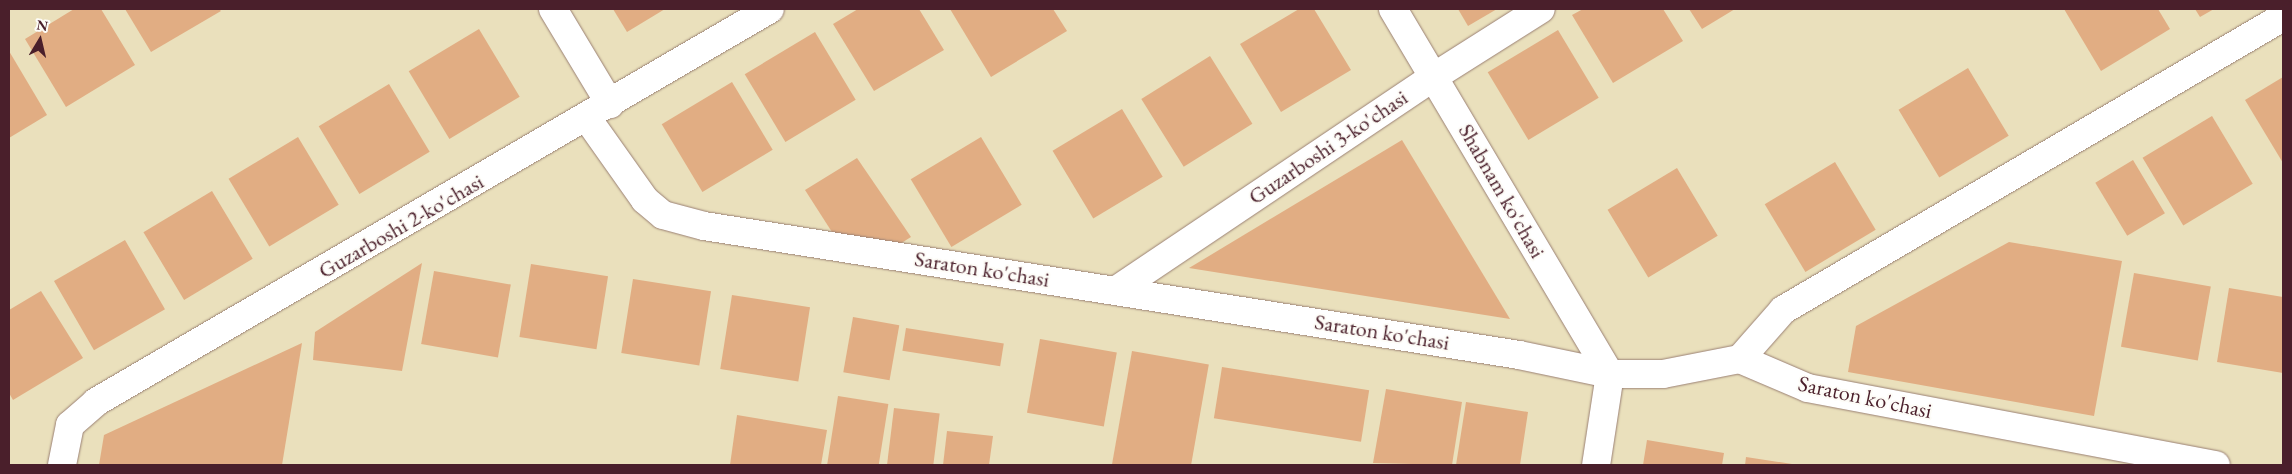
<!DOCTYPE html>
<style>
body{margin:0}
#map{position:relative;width:2292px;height:474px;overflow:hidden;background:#eae0bc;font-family:"EB Garamond",serif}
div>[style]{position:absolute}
.building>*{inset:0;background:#e1ad83;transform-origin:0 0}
.roads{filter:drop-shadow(0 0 1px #9a8074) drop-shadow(0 0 1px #9a8074)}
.minor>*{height:28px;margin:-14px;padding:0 14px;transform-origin:14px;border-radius:14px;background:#fff}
.tertiary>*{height:28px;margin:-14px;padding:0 14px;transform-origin:14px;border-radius:14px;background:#fff}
span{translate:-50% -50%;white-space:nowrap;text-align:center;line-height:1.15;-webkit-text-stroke:4px #fdfcf7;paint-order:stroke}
.street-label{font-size:22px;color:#4a1f2b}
.frame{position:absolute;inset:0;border:10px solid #4a1f2b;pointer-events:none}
.north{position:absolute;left:15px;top:15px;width:50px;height:50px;-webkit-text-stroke:4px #fdfcf7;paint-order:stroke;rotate:9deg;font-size:14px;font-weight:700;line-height:20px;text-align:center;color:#4a1f2b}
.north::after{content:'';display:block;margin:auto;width:18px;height:22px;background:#4a1f2b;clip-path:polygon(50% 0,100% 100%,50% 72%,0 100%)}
</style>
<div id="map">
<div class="building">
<div style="clip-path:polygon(74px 9px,101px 9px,135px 65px,66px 107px,25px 39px)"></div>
<div style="clip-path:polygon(125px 9px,219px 9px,221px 11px,151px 52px)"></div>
<div style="clip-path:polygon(613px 9px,665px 9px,627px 32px)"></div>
<div style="clip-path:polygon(858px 9px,919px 9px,944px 50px,874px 91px,833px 24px)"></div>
<div style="clip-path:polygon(950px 9px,1053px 9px,1067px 31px,991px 77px)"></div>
<div style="clip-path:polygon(1299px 9px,1314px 9px,1351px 70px,1281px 112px,1240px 44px)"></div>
<div style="clip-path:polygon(1458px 9px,1497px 9px,1468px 26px)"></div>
<div style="clip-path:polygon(1583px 9px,1663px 9px,1683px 41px,1613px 83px,1572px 15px)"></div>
<div style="clip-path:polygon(1689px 9px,1735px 9px,1702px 29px)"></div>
<div style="clip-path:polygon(2064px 9px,2158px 9px,2170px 29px,2101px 71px)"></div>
<div style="clip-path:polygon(2195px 9px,2214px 9px,2200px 17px)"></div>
<div style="left:479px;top:29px;width:79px;height:82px;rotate:59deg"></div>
<div style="left:1558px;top:30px;width:79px;height:82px;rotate:59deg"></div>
<div style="left:815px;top:32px;width:79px;height:82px;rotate:59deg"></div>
<div style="clip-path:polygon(9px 51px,47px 115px,9px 138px)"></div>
<div style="left:1210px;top:56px;width:80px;height:81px;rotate:58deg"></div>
<div style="left:1968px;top:68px;width:79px;height:81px;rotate:59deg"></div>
<div style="clip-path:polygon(2283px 77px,2283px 163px,2245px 100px)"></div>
<div style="left:732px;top:82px;width:79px;height:82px;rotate:59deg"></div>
<div style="left:389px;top:84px;width:79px;height:82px;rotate:59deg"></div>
<div style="left:1122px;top:109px;width:79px;height:81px;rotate:59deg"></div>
<div style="left:2212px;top:116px;width:79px;height:81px;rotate:59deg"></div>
<div style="left:298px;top:137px;width:79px;height:81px;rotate:59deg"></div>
<div style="left:981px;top:137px;width:79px;height:82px;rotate:59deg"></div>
<div style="clip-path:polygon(1402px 140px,1510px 319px,1189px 268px)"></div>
<div style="clip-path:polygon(857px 158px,911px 237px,890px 250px,839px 243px,805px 190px)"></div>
<div style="left:2133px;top:160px;width:62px;height:44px;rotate:59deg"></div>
<div style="left:1835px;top:162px;width:79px;height:82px;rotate:59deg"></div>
<div style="left:1677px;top:168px;width:79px;height:81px;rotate:59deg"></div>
<div style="left:212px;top:191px;width:79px;height:80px;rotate:59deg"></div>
<div style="left:125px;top:240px;width:80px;height:82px;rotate:60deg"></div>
<div style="clip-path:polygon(2009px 242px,2122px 261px,2094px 416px,1848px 372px,1856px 326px)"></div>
<div style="clip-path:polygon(422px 263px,402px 371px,313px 360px,315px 332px)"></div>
<div style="left:531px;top:264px;width:78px;height:74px;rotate:9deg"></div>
<div style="left:434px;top:271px;width:78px;height:74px;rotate:10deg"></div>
<div style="left:2134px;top:273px;width:78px;height:75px;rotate:10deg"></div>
<div style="left:633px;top:279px;width:79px;height:75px;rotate:9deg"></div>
<div style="clip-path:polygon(2229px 288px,2283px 297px,2283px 373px,2217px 362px)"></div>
<div style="clip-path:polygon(41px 291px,83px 358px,13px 400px,9px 393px,9px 310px)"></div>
<div style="left:732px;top:295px;width:79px;height:75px;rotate:9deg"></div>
<div style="left:853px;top:317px;width:47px;height:56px;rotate:10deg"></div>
<div style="left:906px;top:328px;width:99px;height:23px;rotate:9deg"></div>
<div style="left:1040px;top:339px;width:78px;height:75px;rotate:10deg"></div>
<div style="clip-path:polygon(302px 343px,282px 465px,99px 465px,104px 435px)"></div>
<div style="left:1132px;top:351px;width:78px;height:116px;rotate:10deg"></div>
<div style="left:1222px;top:367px;width:149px;height:52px;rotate:9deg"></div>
<div style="clip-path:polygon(1386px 389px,1462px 402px,1452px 465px,1373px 463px)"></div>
<div style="left:838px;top:396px;width:51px;height:70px;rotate:9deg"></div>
<div style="clip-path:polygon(1466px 402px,1528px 412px,1520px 465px,1456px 465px)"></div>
<div style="left:894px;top:408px;width:46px;height:58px;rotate:7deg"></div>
<div style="clip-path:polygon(737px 415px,827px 430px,821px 465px,730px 465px)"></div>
<div style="clip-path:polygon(947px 431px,993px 436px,989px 465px,943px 465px)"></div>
<div style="clip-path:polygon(1647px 440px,1724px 453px,1722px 465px,1643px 465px)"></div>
<div style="clip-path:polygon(1746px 457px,1792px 464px,1792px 465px,1745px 465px)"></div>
</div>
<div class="roads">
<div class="minor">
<div style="left:553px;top:9px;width:111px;rotate:59deg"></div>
<div style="left:587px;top:118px;width:100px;rotate:54.7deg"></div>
<div style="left:645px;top:200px;width:23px;rotate:40deg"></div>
<div style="left:663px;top:215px;width:42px;rotate:15deg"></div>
<div style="left:704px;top:226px;width:825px;rotate:8.99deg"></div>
<div style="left:1519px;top:355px;width:93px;rotate:11.8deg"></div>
<div style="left:1610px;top:374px;width:53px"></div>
<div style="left:1663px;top:374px;width:78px;rotate:-11deg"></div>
<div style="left:1740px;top:359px;width:74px;rotate:23.1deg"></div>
<div style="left:1808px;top:388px;width:415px;rotate:10.7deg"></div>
<div style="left:1118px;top:289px;width:382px;rotate:-33.9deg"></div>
<div style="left:1435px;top:76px;width:125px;rotate:-32.3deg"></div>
<div style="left:1740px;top:359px;width:65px;rotate:-48.7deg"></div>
<div style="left:1783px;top:310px;width:580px;rotate:-30.37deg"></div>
<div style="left:62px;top:465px;width:41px;rotate:-78.7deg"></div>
<div style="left:70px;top:425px;width:35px;rotate:-41deg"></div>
<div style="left:96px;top:402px;width:780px;rotate:-30.25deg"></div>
</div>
<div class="tertiary">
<div style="left:1393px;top:9px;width:425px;rotate:59.3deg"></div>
<div style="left:1610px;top:374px;width:92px;rotate:98.7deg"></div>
</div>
</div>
<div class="street-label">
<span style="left:1328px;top:147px;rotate:-34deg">Guzarboshi 3-ko'chasi</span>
<span style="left:1502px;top:191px;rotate:60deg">Shabnam ko'chasi</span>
<span style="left:401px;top:226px;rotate:-30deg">Guzarboshi 2-ko'chasi</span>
<span style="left:982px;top:269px;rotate:9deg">Saraton ko'chasi</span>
<span style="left:1382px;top:332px;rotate:9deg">Saraton ko'chasi</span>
<span style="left:1865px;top:397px;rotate:12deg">Saraton ko'chasi</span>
</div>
<div class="frame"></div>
<div class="north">N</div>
</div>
